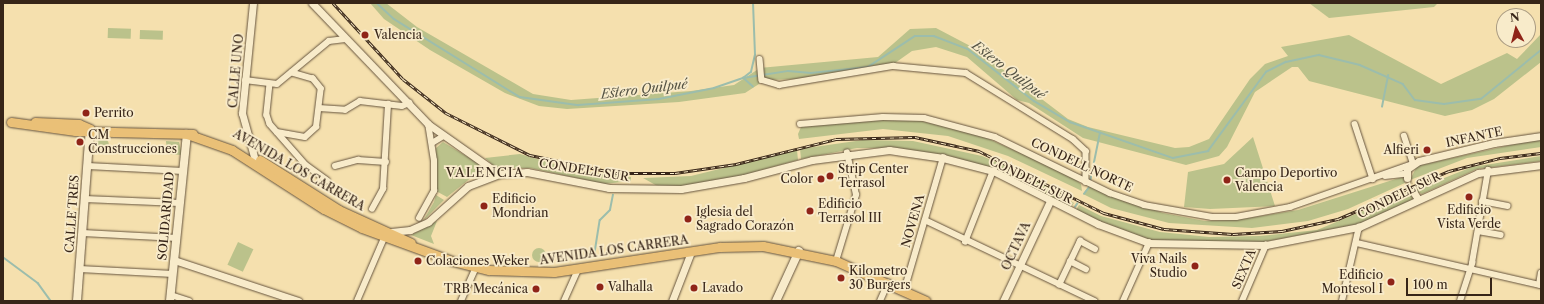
<!DOCTYPE html>
<meta charset="utf-8">
<style>
body{margin:0}
#map{position:relative;width:1544px;height:304px;overflow:hidden;background:#f5e0ae;font-family:"Libre Caslon Text",serif}
div>[style]{position:absolute}
.green>*{inset:0;background:#bbc28b;transform-origin:0 0}
.round{border-radius:50%}
.stream>*{height:1.5px;margin:-0.75px;padding:0 0.75px;transform-origin:0.75px;border-radius:0.75px;background:#9cbdac}
.tertiary-tunnel>*{height:7px;margin-top:-3.5px;transform-origin:0;background:repeating-linear-gradient(90deg,#cfbb90 0 7px,transparent 0 10.5px)}
.roads{filter:drop-shadow(0 0 1px #66543e) drop-shadow(0 0 1px #66543e)}
.minor>*{height:5.5px;margin:-2.75px;padding:0 2.75px;transform-origin:2.75px;border-radius:2.75px;background:#f8ebca}
.tertiary>*{height:7px;margin:-3.5px;padding:0 3.5px;transform-origin:3.5px;border-radius:3.5px;background:#f8ebca}
.secondary>*{height:8px;margin:-4px;padding:0 4px;transform-origin:4px;border-radius:4px;background:#f8ebca}
.primary>*{height:9px;margin:-4.5px;padding:0 4.5px;transform-origin:4.5px;border-radius:4.5px;background:#eac077}
.rail>*{height:3px;margin-top:-1.5px;transform-origin:0;background:repeating-linear-gradient(90deg,#f8ebca 0 4.5px,#372518 0 9px);box-sizing:border-box;border-block:1px solid #372518}
.dots>*{width:11px;height:11px;translate:-50% -50%;box-sizing:border-box;border:2px solid #f8ebca;border-radius:50%}
span{translate:-50% -50%;white-space:nowrap;text-align:center;line-height:1.15;-webkit-text-stroke:3.5px #f8ebca;paint-order:stroke}
.poi-label{font-size:12px;color:#372518}
.left{translate:0 -50%;text-align:left}
.right{translate:-100% -50%;text-align:right}
.street-label{font-size:12px;color:#372518}
.water-label{font-size:13px;color:#555344;font-style:italic}
.neighbourhood-label{font-size:13px;color:#372518;letter-spacing:1px}
.frame{position:absolute;inset:0;border:4px solid #372518;pointer-events:none}
.north{position:absolute;left:1496px;top:8px;width:40px;height:40px;box-sizing:border-box;background:#f8ebca;border:1px solid #ab9c83;border-radius:50%;rotate:353deg;font-size:11px;font-weight:700;line-height:16px;text-align:center;color:#372518}
.north::after{content:'';display:block;margin:auto;width:14px;height:18px;background:#8f2418;clip-path:polygon(50% 0,100% 100%,50% 72%,0 100%)}
.scale{position:absolute;left:1406px;top:278px;width:86px;height:18px;box-sizing:border-box;border:2px solid #372518;border-top:0;padding-left:5px;font-size:12px;line-height:14px;white-space:nowrap;color:#372518;-webkit-text-stroke:3px #f8ebca;paint-order:stroke}
</style>
<div id="map">
<div class="green">
<div style="clip-path:polygon(370px 3px,386px 3px,417px 27px,533px 94px,571px 100px,691px 91px,734px 85px,760px 68px,878px 57px,910px 29px,936px 28px,976px 49px,1068px 119px,1088px 127px,1175px 148px,1189px 147px,1209px 139px,1250px 79px,1265px 64px,1288px 56px,1281px 47px,1349px 35px,1441px 84px,1507px 53px,1517px 59px,1541px 34px,1541px 62px,1494px 99px,1472px 110px,1445px 116px,1309px 81px,1298px 67px,1292px 67px,1255px 92px,1227px 147px,1219px 156px,1186px 165px,1083px 138px,1029px 103px,1017px 100px,967px 57px,936px 47px,912px 51px,888px 68px,836px 78px,765px 80px,745px 93px,679px 102px,567px 109px,539px 106px,505px 93px,430px 50px,384px 19px)"></div>
<div style="clip-path:polygon(1309px 3px,1438px 3px,1434px 7px,1329px 18px)"></div>
<div style="left:108px;top:28px;width:23px;height:10px;rotate:2deg"></div>
<div style="left:140px;top:30px;width:23px;height:9px;rotate:2deg"></div>
<div style="clip-path:polygon(874px 119px,917px 120px,980px 135px,1070px 175px,1081px 184px,1082px 191px,1008px 156px,948px 136px,883px 129px,799px 139px,798px 134px,801px 127px)"></div>
<div style="clip-path:polygon(1253px 137px,1275px 206px,1210px 209px,1184px 207px,1188px 172px,1224px 164px)"></div>
<div class="round" style="left:95px;top:138px;width:14px;height:14px"></div>
<div style="clip-path:polygon(1541px 138px,1541px 147px,1467px 158px,1410px 180px,1417px 166px)"></div>
<div style="clip-path:polygon(863px 140px,913px 141px,982px 156px,1033px 178px,1074px 203px,1069px 209px,989px 168px,899px 148px,857px 148px,801px 159px,800px 149px)"></div>
<div style="clip-path:polygon(166px 141px,179px 142px,182px 155px,167px 154px)"></div>
<div style="clip-path:polygon(443px 142px,481px 165px,477px 173px,447px 197px,436px 191px,436px 148px)"></div>
<div style="clip-path:polygon(797px 150px,798px 160px,741px 176px,676px 187px,659px 187px,643px 178px,691px 176px)"></div>
<div style="clip-path:polygon(520px 154px,575px 170px,631px 177px,631px 181px,604px 184px,530px 168px,496px 168px,485px 158px)"></div>
<div style="clip-path:polygon(1541px 156px,1541px 161px,1477px 169px,1422px 194px,1414px 190px,1472px 167px)"></div>
<div style="clip-path:polygon(1402px 177px,1407px 182px,1348px 209px,1308px 221px,1252px 228px,1169px 223px,1111px 208px,1083px 194px,1089px 186px,1163px 213px,1205px 221px,1235px 220px,1298px 210px)"></div>
<div style="clip-path:polygon(1411px 191px,1413px 200px,1361px 224px,1258px 243px,1153px 241px,1075px 212px,1079px 205px,1101px 216px,1160px 232px,1209px 237px,1260px 236px,1317px 230px)"></div>
<div style="clip-path:polygon(436px 195px,444px 200px,423px 221px,434px 202px)"></div>
<div style="clip-path:polygon(437px 221px,431px 236px,434px 244px,411px 235px)"></div>
<div style="left:238px;top:242px;width:17px;height:25px;rotate:25deg"></div>
<div class="round" style="left:532px;top:248px;width:14px;height:14px"></div>
</div>
<div class="stream">
<div style="left:377px;top:3px;width:23px;rotate:43deg"></div>
<div style="left:394px;top:19px;width:148px;rotate:31.8deg"></div>
<div style="left:520px;top:97px;width:59px;rotate:7.9deg"></div>
<div style="left:578px;top:105px;width:81px;rotate:-4.2deg"></div>
<div style="left:659px;top:99px;width:56px;rotate:-11.3deg"></div>
<div style="left:714px;top:88px;width:31px;rotate:-19deg"></div>
<div style="left:743px;top:78px;width:46px;rotate:-8.8deg"></div>
<div style="left:788px;top:71px;width:23px;rotate:5deg"></div>
<div style="left:811px;top:73px;width:57px;rotate:-6deg"></div>
<div style="left:868px;top:67px;width:56px;rotate:-33.4deg"></div>
<div style="left:915px;top:36px;width:19px"></div>
<div style="left:934px;top:36px;width:36px;rotate:21deg"></div>
<div style="left:968px;top:49px;width:84px;rotate:38.2deg"></div>
<div style="left:1034px;top:101px;width:42px;rotate:30.3deg"></div>
<div style="left:1070px;top:122px;width:109px;rotate:19.3deg"></div>
<div style="left:1173px;top:158px;width:36px;rotate:-11deg"></div>
<div style="left:1208px;top:151px;width:98px;rotate:-53.7deg"></div>
<div style="left:1266px;top:72px;width:22px;rotate:-27deg"></div>
<div style="left:1286px;top:62px;width:34px;rotate:-12deg"></div>
<div style="left:1319px;top:55px;width:42px;rotate:13.7deg"></div>
<div style="left:1360px;top:65px;width:47px;rotate:23.8deg"></div>
<div style="left:1403px;top:84px;width:20px;rotate:53deg"></div>
<div style="left:1415px;top:100px;width:29px;rotate:8deg"></div>
<div style="left:1444px;top:104px;width:37px;rotate:-8deg"></div>
<div style="left:1481px;top:99px;width:77px;rotate:-39.2deg"></div>
<div style="left:753px;top:87px;width:13px;rotate:-138deg"></div>
<div style="left:743px;top:78px;width:10px;rotate:-37deg"></div>
<div style="left:751px;top:72px;width:17px;rotate:-77deg"></div>
<div style="left:755px;top:55px;width:52px;rotate:-92.2deg"></div>
<div style="left:1382px;top:107px;width:32px;rotate:-79deg"></div>
<div style="left:1090px;top:182px;width:50px;rotate:-78.5deg"></div>
<div style="left:1084px;top:194px;width:10px;rotate:-53deg"></div>
<div style="left:1075px;top:207px;width:4px;rotate:-56deg"></div>
<div style="left:594px;top:256px;width:36px;rotate:-81deg"></div>
<div style="left:600px;top:220px;width:14px;rotate:-45deg"></div>
<div style="left:610px;top:210px;width:15px;rotate:-79deg"></div>
<div style="left:3px;top:257px;width:44px;rotate:36.6deg"></div>
<div style="left:38px;top:283px;width:22px;rotate:54deg"></div>
</div>
<div class="tertiary-tunnel">
<div style="left:1407px;top:178px;width:13px;rotate:67deg"></div>
</div>
<div class="roads">
<div class="minor">
<div style="left:760px;top:59px;width:21px;rotate:85deg"></div>
<div style="left:762px;top:80px;width:18px;rotate:16deg"></div>
<div style="left:779px;top:85px;width:116px;rotate:-9.5deg"></div>
<div style="left:893px;top:66px;width:73px;rotate:5.5deg"></div>
<div style="left:966px;top:73px;width:126px;rotate:31.7deg"></div>
<div style="left:1073px;top:139px;width:18px;rotate:43deg"></div>
<div style="left:1086px;top:151px;width:31px;rotate:90deg"></div>
<div style="left:245px;top:80px;width:32px;rotate:7deg"></div>
<div style="left:277px;top:84px;width:67px;rotate:-39.6deg"></div>
<div style="left:329px;top:41px;width:16px;rotate:-7deg"></div>
<div style="left:270px;top:84px;width:31px;rotate:96deg"></div>
<div style="left:267px;top:115px;width:9px;rotate:72deg"></div>
<div style="left:270px;top:124px;width:55px;rotate:48.7deg"></div>
<div style="left:306px;top:165px;width:26px;rotate:36deg"></div>
<div style="left:319px;top:108px;width:26px;rotate:4deg"></div>
<div style="left:345px;top:110px;width:17px;rotate:-31deg"></div>
<div style="left:360px;top:101px;width:42px;rotate:6.8deg"></div>
<div style="left:402px;top:106px;width:8px;rotate:-23deg"></div>
<div style="left:800px;top:124px;width:83px;rotate:-4.8deg"></div>
<div style="left:883px;top:117px;width:41px;rotate:1.4deg"></div>
<div style="left:924px;top:118px;width:73px;rotate:15deg"></div>
<div style="left:995px;top:137px;width:128px;rotate:26deg"></div>
<div style="left:1110px;top:193px;width:36px;rotate:19deg"></div>
<div style="left:1144px;top:205px;width:69px;rotate:10deg"></div>
<div style="left:1212px;top:217px;width:24px"></div>
<div style="left:1236px;top:217px;width:55px;rotate:-10.5deg"></div>
<div style="left:1290px;top:207px;width:130px;rotate:-19.3deg"></div>
<div style="left:1413px;top:164px;width:29px;rotate:-108deg"></div>
<div style="left:1355px;top:124px;width:58px;rotate:71.9deg"></div>
<div style="left:277px;top:132px;width:28px;rotate:10deg"></div>
<div style="left:305px;top:137px;width:15px;rotate:-42deg"></div>
<div style="left:316px;top:127px;width:38px;rotate:-83deg"></div>
<div style="left:321px;top:89px;width:13px;rotate:-129deg"></div>
<div style="left:313px;top:79px;width:22px;rotate:-164deg"></div>
<div style="left:432px;top:143px;width:12px;rotate:-31deg"></div>
<div style="left:88px;top:166px;width:95px;rotate:3deg"></div>
<div style="left:335px;top:166px;width:24px;rotate:-15deg"></div>
<div style="left:358px;top:160px;width:28px;rotate:4deg"></div>
<div style="left:1385px;top:176px;width:20px;rotate:-6deg"></div>
<div style="left:85px;top:199px;width:94px;rotate:2.4deg"></div>
<div style="left:1482px;top:201px;width:26px;rotate:11deg"></div>
<div style="left:372px;top:209px;width:23px;rotate:-61deg"></div>
<div style="left:383px;top:189px;width:85px;rotate:-86.6deg"></div>
<div style="left:419px;top:218px;width:31px;rotate:-61deg"></div>
<div style="left:434px;top:191px;width:30px;rotate:-90deg"></div>
<div style="left:434px;top:161px;width:37px;rotate:-99deg"></div>
<div style="left:925px;top:220px;width:188px;rotate:25.5deg"></div>
<div style="left:1478px;top:231px;width:23px;rotate:10deg"></div>
<div style="left:83px;top:233px;width:94px;rotate:3deg"></div>
<div style="left:965px;top:242px;width:76px;rotate:-68.5deg"></div>
<div style="left:1357px;top:243px;width:189px;rotate:12.9deg"></div>
<div style="left:836px;top:261px;width:69px;rotate:-73.1deg"></div>
<div style="left:856px;top:195px;width:43px;rotate:-102.1deg"></div>
<div style="left:1070px;top:261px;width:18px;rotate:27deg"></div>
<div style="left:80px;top:269px;width:93px;rotate:3.1deg"></div>
<div style="left:1059px;top:285px;width:49px;rotate:-64.5deg"></div>
<div style="left:1080px;top:241px;width:17px;rotate:28deg"></div>
<div style="left:1539px;top:285px;width:12px;rotate:-81deg"></div>
<div style="left:904px;top:291px;width:139px;rotate:-73.7deg"></div>
<div style="left:171px;top:295px;width:19px;rotate:18deg"></div>
<div style="left:357px;top:301px;width:71px;rotate:-66.7deg"></div>
<div style="left:461px;top:301px;width:37px;rotate:-66deg"></div>
<div style="left:564px;top:301px;width:35px;rotate:-66deg"></div>
<div style="left:880px;top:301px;width:20px;rotate:-66deg"></div>
<div style="left:1123px;top:301px;width:64px;rotate:-65.9deg"></div>
<div style="left:1242px;top:301px;width:61px;rotate:-66.8deg"></div>
<div style="left:1342px;top:301px;width:76px;rotate:-77.1deg"></div>
<div style="left:1460px;top:301px;width:40px;rotate:-72deg"></div>
<div style="left:1472px;top:263px;width:94px;rotate:-80.2deg"></div>
</div>
<div class="tertiary">
<div style="left:253px;top:3px;width:111px;rotate:95.7deg"></div>
<div style="left:242px;top:113px;width:53px;rotate:74.6deg"></div>
<div style="left:312px;top:3px;width:168px;rotate:46.2deg"></div>
<div style="left:428px;top:124px;width:87px;rotate:35.2deg"></div>
<div style="left:1407px;top:178px;width:9px;rotate:-90deg"></div>
<div style="left:1407px;top:169px;width:14px;rotate:-34deg"></div>
<div style="left:1419px;top:161px;width:77px;rotate:-13.5deg"></div>
<div style="left:1494px;top:143px;width:48px;rotate:-8.5deg"></div>
<div style="left:1412px;top:190px;width:11px;rotate:56deg"></div>
<div style="left:391px;top:232px;width:19px;rotate:-6deg"></div>
<div style="left:410px;top:230px;width:20px;rotate:-24deg"></div>
<div style="left:428px;top:222px;width:54px;rotate:-42deg"></div>
<div style="left:468px;top:186px;width:33px;rotate:-21deg"></div>
<div style="left:499px;top:174px;width:28px;rotate:-4deg"></div>
<div style="left:527px;top:172px;width:84px;rotate:11deg"></div>
<div style="left:609px;top:188px;width:72px;rotate:0.8deg"></div>
<div style="left:681px;top:189px;width:64px;rotate:-9.9deg"></div>
<div style="left:744px;top:178px;width:70px;rotate:-14.8deg"></div>
<div style="left:812px;top:160px;width:78px;rotate:-7.4deg"></div>
<div style="left:889px;top:150px;width:55px;rotate:8.4deg"></div>
<div style="left:943px;top:158px;width:52px;rotate:14.6deg"></div>
<div style="left:993px;top:171px;width:118px;rotate:26.8deg"></div>
<div style="left:1098px;top:224px;width:54px;rotate:20.4deg"></div>
<div style="left:1149px;top:243px;width:117px;rotate:1deg"></div>
<div style="left:1266px;top:245px;width:95px;rotate:-11deg"></div>
<div style="left:1359px;top:227px;width:131px;rotate:-24.4deg"></div>
<div style="left:1478px;top:173px;width:64px;rotate:-7.2deg"></div>
<div style="left:174px;top:260px;width:131px;rotate:18.3deg"></div>
<div style="left:672px;top:301px;width:53px;rotate:-68.8deg"></div>
<div style="left:1003px;top:301px;width:110px;rotate:-64.8deg"></div>
</div>
<div class="secondary">
<div style="left:77px;top:301px;width:172px;rotate:-85.7deg"></div>
<div style="left:170px;top:301px;width:168px;rotate:-84.2deg"></div>
<div style="left:776px;top:301px;width:55px;rotate:-65.3deg"></div>
</div>
<div class="primary">
<div style="left:11px;top:122px;width:65px;rotate:8deg"></div>
<div style="left:75px;top:131px;width:118px;rotate:1.5deg"></div>
<div style="left:35px;top:122px;width:44px;rotate:2.6deg"></div>
<div style="left:79px;top:124px;width:12px;rotate:24deg"></div>
<div style="left:187px;top:134px;width:48px;rotate:19.6deg"></div>
<div style="left:232px;top:150px;width:109px;rotate:32.7deg"></div>
<div style="left:324px;top:209px;width:42px;rotate:26.6deg"></div>
<div style="left:362px;top:228px;width:96px;rotate:20.1deg"></div>
<div style="left:452px;top:261px;width:38px;rotate:14deg"></div>
<div style="left:489px;top:270px;width:65px;rotate:1.8deg"></div>
<div style="left:554px;top:272px;width:168px;rotate:-8.6deg"></div>
<div style="left:720px;top:247px;width:43px;rotate:-1.3deg"></div>
<div style="left:763px;top:246px;width:75px;rotate:11.6deg"></div>
<div style="left:836px;top:261px;width:98px;rotate:24deg"></div>
<div style="left:260px;top:160px;width:93px;rotate:32.3deg"></div>
<div style="left:339px;top:210px;width:79px;rotate:24.6deg"></div>
</div>
</div>
<div class="rail">
<div style="left:333px;top:3px;width:103px;rotate:47.4deg"></div>
<div style="left:403px;top:79px;width:55px;rotate:38.3deg"></div>
<div style="left:446px;top:113px;width:94px;rotate:26.6deg"></div>
<div style="left:530px;top:155px;width:88px;rotate:11.8deg"></div>
<div style="left:616px;top:173px;width:59px"></div>
<div style="left:675px;top:173px;width:62px;rotate:-8.4deg"></div>
<div style="left:736px;top:164px;width:103px;rotate:-14deg"></div>
<div style="left:836px;top:139px;width:79px;rotate:-1.5deg"></div>
<div style="left:915px;top:137px;width:66px;rotate:12.3deg"></div>
<div style="left:979px;top:151px;width:140px;rotate:26.4deg"></div>
<div style="left:1104px;top:213px;width:62px;rotate:14.9deg"></div>
<div style="left:1164px;top:229px;width:69px;rotate:4.1deg"></div>
<div style="left:1233px;top:234px;width:49px;rotate:-3.5deg"></div>
<div style="left:1282px;top:231px;width:57px;rotate:-12.1deg"></div>
<div style="left:1338px;top:219px;width:121px;rotate:-23.4deg"></div>
<div style="left:1449px;top:171px;width:53px;rotate:-14.3deg"></div>
<div style="left:1500px;top:158px;width:41px;rotate:-7deg"></div>
</div>
<div class="dots">
<div style="left:365px;top:35px;background:#8f2418"></div>
<div style="left:86px;top:113px;background:#8f2418"></div>
<div style="left:80px;top:142px;background:#8f2418"></div>
<div style="left:1427px;top:150px;background:#8f2418"></div>
<div style="left:830px;top:176px;background:#8f2418"></div>
<div style="left:821px;top:179px;background:#8f2418"></div>
<div style="left:1227px;top:180px;background:#8f2418"></div>
<div style="left:1469px;top:197px;background:#8f2418"></div>
<div style="left:484px;top:206px;background:#8f2418"></div>
<div style="left:810px;top:211px;background:#8f2418"></div>
<div style="left:688px;top:219px;background:#8f2418"></div>
<div style="left:418px;top:261px;background:#8f2418"></div>
<div style="left:1195px;top:266px;background:#8f2418"></div>
<div style="left:841px;top:278px;background:#8f2418"></div>
<div style="left:1391px;top:282px;background:#8f2418"></div>
<div style="left:600px;top:287px;background:#8f2418"></div>
<div style="left:694px;top:288px;background:#8f2418"></div>
<div style="left:536px;top:289px;background:#8f2418"></div>
</div>
<div class="poi-label">
<span class="left" style="left:374px;top:35px">Valencia</span>
<span class="left" style="left:94px;top:113px">Perrito</span>
<span class="left" style="left:88px;top:142px">CM<br>Construcciones</span>
<span class="right" style="left:1419px;top:150px">Alfieri</span>
<span class="left" style="left:838px;top:176px">Strip Center<br>Terrasol</span>
<span class="left" style="left:1235px;top:180px">Campo Deportivo<br>Valencia</span>
<span class="right" style="left:813px;top:179px">Color</span>
<span class="left" style="left:492px;top:206px">Edificio<br>Mondrian</span>
<span class="left" style="left:818px;top:211px">Edificio<br>Terrasol III</span>
<span style="left:1469px;top:217px">Edificio<br>Vista Verde</span>
<span class="left" style="left:696px;top:219px">Iglesia del<br>Sagrado Corazón</span>
<span class="right" style="left:1187px;top:266px">Viva Nails<br>Studio</span>
<span class="left" style="left:426px;top:261px">Colaciones Weker</span>
<span class="left" style="left:849px;top:278px">Kilometro<br>30 Burgers</span>
<span class="right" style="left:1383px;top:282px">Edificio<br>Montesol I</span>
<span class="left" style="left:608px;top:287px">Valhalla</span>
<span class="left" style="left:702px;top:288px">Lavado</span>
<span class="right" style="left:528px;top:289px">TRB Mecánica</span>
</div>
<div class="street-label">
<span style="left:236px;top:71px;rotate:-85deg">CALLE UNO</span>
<span style="left:1474px;top:137px;rotate:-12deg">INFANTE</span>
<span style="left:1082px;top:165px;rotate:25deg">CONDELL NORTE</span>
<span style="left:299px;top:170px;rotate:30deg">AVENIDA LOS CARRERA</span>
<span style="left:584px;top:170px;rotate:9deg">CONDELL SUR</span>
<span style="left:1031px;top:180px;rotate:26deg">CONDELL SUR</span>
<span style="left:1399px;top:195px;rotate:-26deg">CONDELL SUR</span>
<span style="left:72px;top:214px;rotate:-86deg">CALLE TRES</span>
<span style="left:166px;top:216px;rotate:-85deg">SOLIDARIDAD</span>
<span style="left:913px;top:221px;rotate:-74deg">NOVENA</span>
<span style="left:1016px;top:246px;rotate:-65deg">OCTAVA</span>
<span style="left:614px;top:250px;rotate:-8deg">AVENIDA LOS CARRERA</span>
<span style="left:1244px;top:269px;rotate:-67deg">SEXTA</span>
</div>
<div class="water-label">
<span style="left:1009px;top:70px;rotate:37deg">Estero Quilpué</span>
<span style="left:644px;top:89px;rotate:-7deg">Estero Quilpué</span>
</div>
<div class="neighbourhood-label">
<span style="left:485px;top:172px">VALENCIA</span>
</div>
<div class="frame"></div>
<div class="north">N</div>
<div class="scale">100 m</div>
</div>
